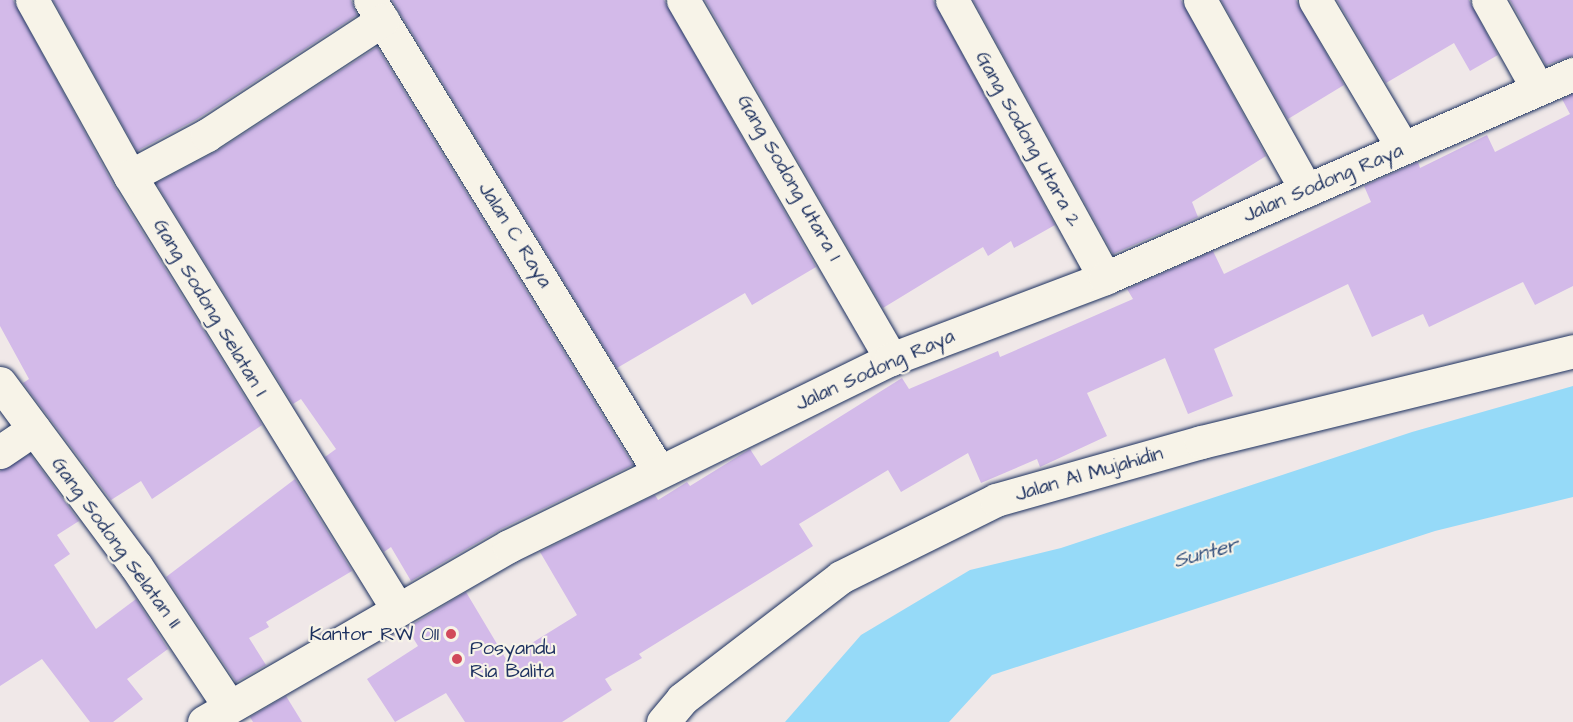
<!DOCTYPE html>
<style>
body{margin:0}
#map{position:relative;width:1573px;height:722px;overflow:hidden;background:#f0e8e8;font-family:"Architects Daughter",sans-serif}
div>[style]{position:absolute}
.water>*{inset:0;background:#96daf8}
.building>*{inset:0;background:#d3bae9}
.roads{filter:drop-shadow(0 0 2px #1b2f5e) drop-shadow(0 0 2px #1b2f5e)}
.minor>*{height:33px;margin:-16.5px;padding:0 16.5px;transform-origin:16.5px;border-radius:16.5px;background:#f7f3e8}
.dots>*{width:16px;height:16px;translate:-50% -50%;box-sizing:border-box;border:3px solid #f7f3e8;border-radius:50%}
span{translate:-50% -50%;white-space:nowrap;text-align:center;line-height:1.15;-webkit-text-stroke:4.5px #f7f3e8;paint-order:stroke}
.street-label{font-size:20px;color:#1b2f5e}
.poi-label{font-size:20px;color:#1b2f5e}
.right{translate:-100% -50%;text-align:right}
.left{translate:0 -50%;text-align:left}
.water-label{font-size:21px;color:#34517d;font-style:italic}
</style>
<div id="map">
<div class="water">
<div style="clip-path:polygon(1573px 386px,1573px 497px,1435px 531px,992px 675px,949px 722px,785px 722px,861px 635px,970px 570px,1061px 548px,1412px 432px)"></div>
</div>
<div class="building">
<div style="clip-path:polygon(0 0,13px 0,114px 186px,262px 425px,152px 499px,141px 481px,111px 500px,23px 383px,29px 379px,0 326px)"></div>
<div style="clip-path:polygon(53px 0,351px 0,357px 15px,197px 119px,137px 151px)"></div>
<div style="clip-path:polygon(392px 0,664px 0,816px 267px,752px 305px,745px 293px,617px 368px)"></div>
<div style="clip-path:polygon(705px 0,933px 0,1055px 225px,1014px 248px,1011px 241px,988px 256px,983px 247px,883px 308px)"></div>
<div style="clip-path:polygon(973px 0,1181px 0,1266px 156px,1192px 202px,1198px 217px,1113px 254px)"></div>
<div style="clip-path:polygon(1221px 0,1296px 0,1344px 85px,1288px 119px)"></div>
<div style="clip-path:polygon(1337px 0,1469px 0,1498px 55px,1470px 71px,1454px 43px,1386px 83px)"></div>
<div style="clip-path:polygon(1510px 0,1573px 0,1573px 56px,1546px 65px)"></div>
<div style="clip-path:polygon(377px 47px,633px 465px,501px 529px,411px 581px,391px 547px,384px 552px,325px 457px,336px 449px,301px 399px,293px 404px,156px 183px,217px 151px)"></div>
<div style="clip-path:polygon(1573px 94px,1573px 286px,1535px 305px,1523px 282px,1429px 327px,1423px 314px,1372px 337px,1348px 284px,1214px 349px,1233px 396px,1188px 414px,1165px 358px,1087px 393px,1107px 436px,1040px 467px,1037px 459px,981px 483px,968px 453px,901px 492px,888px 470px,799px 524px,813px 546px,639px 654px,642px 658px,605px 679px,612px 690px,562px 722px,465px 722px,446px 693px,395px 722px,367px 679px,418px 646px,407px 628px,466px 592px,506px 659px,577px 615px,540px 552px,655px 495px,658px 500px,687px 482px,690px 486px,750px 449px,761px 466px,902px 378px,909px 389px,998px 351px,1000px 357px,1133px 299px,1127px 289px,1213px 251px,1224px 274px,1371px 202px,1364px 186px,1418px 162px,1420px 168px,1487px 135px,1495px 152px,1570px 114px,1562px 99px)"></div>
<div style="clip-path:polygon(30px 454px,79px 521px,57px 535px,70px 554px,54px 565px,96px 629px,136px 599px,168px 649px,127px 679px,143px 699px,113px 722px,90px 722px,42px 659px,0 686px,0 471px)"></div>
<div style="clip-path:polygon(295px 479px,352px 571px,266px 622px,269px 627px,249px 638px,266px 665px,236px 682px,166px 577px)"></div>
<div style="clip-path:polygon(286px 696px,302px 722px,253px 722px,250px 717px)"></div>
</div>
<div class="roads">
<div class="minor">
<div style="left:32px;top:0;width:201px;rotate:60.9deg"></div>
<div style="left:130px;top:176px;width:510px;rotate:58.3deg"></div>
<div style="left:370px;top:0;width:551px;rotate:58.5deg"></div>
<div style="left:683px;top:0;width:415px;rotate:59.9deg"></div>
<div style="left:952px;top:0;width:317px;rotate:61.2deg"></div>
<div style="left:1200px;top:0;width:218px;rotate:60.8deg"></div>
<div style="left:1315px;top:0;width:172px;rotate:59.3deg"></div>
<div style="left:1488px;top:0;width:102px;rotate:60.7deg"></div>
<div style="left:130px;top:176px;width:87px;rotate:-28deg"></div>
<div style="left:207px;top:135px;width:210px;rotate:-33.2deg"></div>
<div style="left:0;top:383px;width:228px;rotate:53.4deg"></div>
<div style="left:136px;top:566px;width:168px;rotate:56.4deg"></div>
<div style="left:0;top:452px;width:41px;rotate:-34.1deg"></div>
<div style="left:204px;top:722px;width:352px;rotate:-30deg"></div>
<div style="left:509px;top:546px;width:425px;rotate:-26.1deg"></div>
<div style="left:891px;top:359px;width:229px;rotate:-20.7deg"></div>
<div style="left:1105px;top:278px;width:511px;rotate:-23.55deg"></div>
<div style="left:663px;top:722px;width:30px;rotate:-50deg"></div>
<div style="left:682px;top:699px;width:200px;rotate:-37.5deg"></div>
<div style="left:841px;top:577px;width:173px;rotate:-26.4deg"></div>
<div style="left:996px;top:500px;width:213px;rotate:-15.8deg"></div>
<div style="left:1201px;top:442px;width:383px;rotate:-13.7deg"></div>
</div>
</div>
<div class="dots">
<div style="left:451px;top:634px;background:#d1495b"></div>
<div style="left:457px;top:659px;background:#d1495b"></div>
</div>
<div class="street-label">
<span style="left:1028px;top:139px;rotate:61deg">Gang Sodong Utara 2</span>
<span style="left:789px;top:178px;rotate:60deg">Gang Sodong Utara 1</span>
<span style="left:1323px;top:183px;rotate:-23deg">Jalan Sodong Raya</span>
<span style="left:515px;top:235px;rotate:58deg">Jalan C Raya</span>
<span style="left:210px;top:308px;rotate:59deg">Gang Sodong Selatan I</span>
<span style="left:875px;top:370px;rotate:-24deg">Jalan Sodong Raya</span>
<span style="left:1089px;top:474px;rotate:-16deg">Jalan Al Mujahidin</span>
<span style="left:116px;top:543px;rotate:54deg">Gang Sodong Selatan II</span>
</div>
<div class="poi-label">
<span class="right" style="left:439px;top:634px">Kantor RW 011</span>
<span class="left" style="left:470px;top:660px">Posyandu<br>Ria Balita</span>
</div>
<div class="water-label">
<span style="left:1206px;top:553px;rotate:-15deg">Sunter</span>
</div>
</div>
